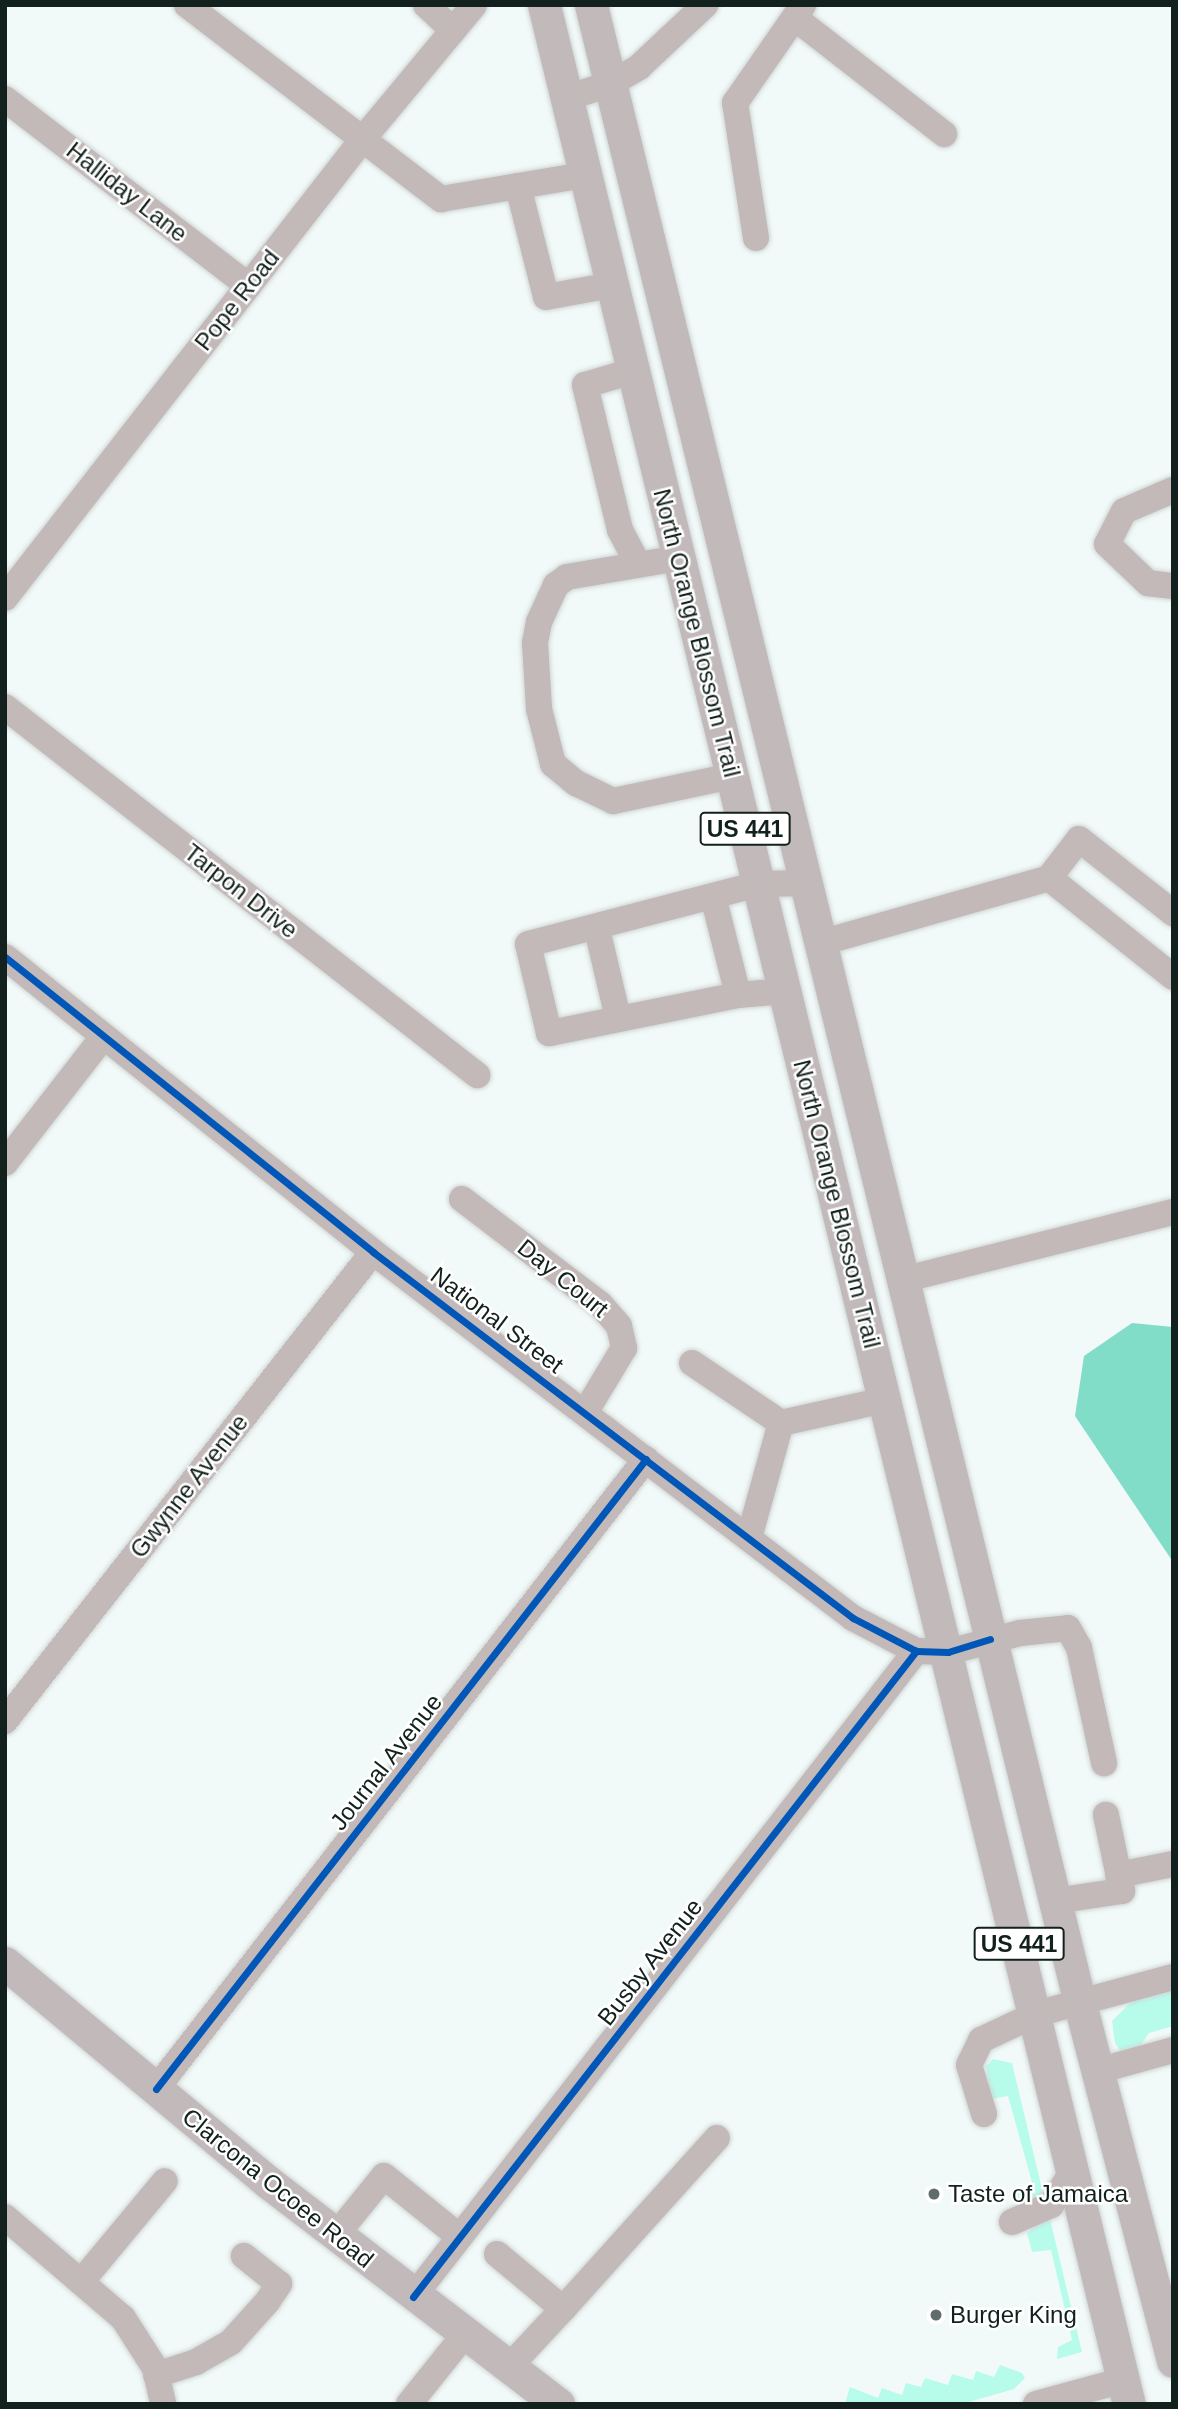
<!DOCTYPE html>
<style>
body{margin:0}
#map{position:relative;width:1178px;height:2409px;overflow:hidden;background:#f2faf9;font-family:Helvetica,sans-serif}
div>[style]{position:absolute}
.green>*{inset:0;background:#b7fceb}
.water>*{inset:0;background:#82ddc8}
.roads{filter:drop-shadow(0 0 2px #cfd6d5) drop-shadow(0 0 2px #cfd6d5)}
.minor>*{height:26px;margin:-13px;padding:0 13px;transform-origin:13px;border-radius:13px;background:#c2b9b8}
.major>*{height:33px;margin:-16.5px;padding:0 16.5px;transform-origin:16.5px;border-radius:16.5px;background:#c2baba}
.cycleway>*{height:7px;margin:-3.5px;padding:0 3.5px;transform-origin:3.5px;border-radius:3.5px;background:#0057b8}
.dots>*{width:19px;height:19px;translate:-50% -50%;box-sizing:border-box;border:4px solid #fff;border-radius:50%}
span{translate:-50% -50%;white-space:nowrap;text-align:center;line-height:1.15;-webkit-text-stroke:5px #fff;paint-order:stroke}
.shield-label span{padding:2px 5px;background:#fff;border:2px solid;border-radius:5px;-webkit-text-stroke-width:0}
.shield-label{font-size:23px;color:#12211d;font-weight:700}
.street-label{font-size:24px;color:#12211d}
.poi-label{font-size:24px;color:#12211d}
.left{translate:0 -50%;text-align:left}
.frame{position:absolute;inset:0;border:7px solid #12211d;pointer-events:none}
</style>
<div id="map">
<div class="green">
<div style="clip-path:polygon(1173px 1991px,1173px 2026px,1149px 2033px,1140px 2046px,1123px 2055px,1115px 2043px,1112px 2021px,1131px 2002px)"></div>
<div style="clip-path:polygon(993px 2059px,1012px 2063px,1043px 2193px,1036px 2202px,1019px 2208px,1015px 2193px,1033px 2186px,1008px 2096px,991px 2099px,986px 2066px)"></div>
<div style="clip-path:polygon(1049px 2215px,1082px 2352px,1057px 2359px,1058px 2347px,1072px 2340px,1051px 2250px,1032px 2252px,1027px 2233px)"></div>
<div style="clip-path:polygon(1000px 2365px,1022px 2373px,1025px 2378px,1014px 2389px,962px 2404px,845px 2404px,850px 2387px,878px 2398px,882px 2388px,902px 2395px,906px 2383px,921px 2387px,925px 2378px,948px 2385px,952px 2374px,973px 2380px,976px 2371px,994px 2377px)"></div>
</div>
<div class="water">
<div style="clip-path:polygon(1132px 1323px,1173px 1327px,1173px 1575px,1171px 1559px,1075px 1416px,1084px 1356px)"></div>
</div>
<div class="roads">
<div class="minor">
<div style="left:187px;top:5px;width:320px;rotate:37.4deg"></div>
<div style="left:441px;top:199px;width:146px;rotate:-9.5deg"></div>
<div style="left:426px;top:5px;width:37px;rotate:43deg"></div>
<div style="left:795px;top:18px;width:189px;rotate:37.9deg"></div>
<div style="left:566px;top:98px;width:46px;rotate:-17.7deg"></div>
<div style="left:610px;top:84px;width:34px;rotate:-30deg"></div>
<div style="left:639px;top:67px;width:91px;rotate:-43.2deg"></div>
<div style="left:5px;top:99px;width:307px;rotate:37.5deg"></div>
<div style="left:518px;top:186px;width:114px;rotate:75.8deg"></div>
<div style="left:546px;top:297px;width:67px;rotate:-10.3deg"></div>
<div style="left:756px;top:238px;width:137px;rotate:-98.8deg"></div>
<div style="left:735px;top:103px;width:119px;rotate:-55.2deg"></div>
<div style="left:633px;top:371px;width:50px;rotate:163.7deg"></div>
<div style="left:585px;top:385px;width:149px;rotate:76.4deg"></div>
<div style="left:620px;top:530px;width:38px;rotate:62deg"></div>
<div style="left:1173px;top:490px;width:53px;rotate:156.8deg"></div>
<div style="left:1124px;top:511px;width:37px;rotate:117deg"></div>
<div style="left:1107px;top:544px;width:57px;rotate:43.6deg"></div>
<div style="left:1148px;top:583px;width:25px;rotate:7deg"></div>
<div style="left:679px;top:558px;width:114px;rotate:170.4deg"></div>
<div style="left:567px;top:577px;width:14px;rotate:144deg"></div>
<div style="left:556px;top:585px;width:41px;rotate:114.7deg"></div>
<div style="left:539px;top:622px;width:21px;rotate:101deg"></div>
<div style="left:535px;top:643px;width:66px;rotate:86.5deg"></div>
<div style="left:539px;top:709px;width:57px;rotate:75.7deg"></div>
<div style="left:553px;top:764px;width:30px;rotate:40deg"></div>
<div style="left:576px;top:783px;width:41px;rotate:25.9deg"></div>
<div style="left:613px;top:801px;width:122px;rotate:-11.9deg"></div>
<div style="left:5px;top:598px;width:581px;rotate:-52.06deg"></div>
<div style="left:362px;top:140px;width:175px;rotate:-50.3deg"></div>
<div style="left:5px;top:707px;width:599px;rotate:37.94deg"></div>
<div style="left:1049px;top:878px;width:159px;rotate:38.6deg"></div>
<div style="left:713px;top:896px;width:102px;rotate:75.8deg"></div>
<div style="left:597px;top:929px;width:91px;rotate:76.7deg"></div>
<div style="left:820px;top:943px;width:238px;rotate:-15.8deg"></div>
<div style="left:1049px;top:878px;width:49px;rotate:-52.4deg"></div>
<div style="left:1079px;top:839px;width:120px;rotate:38.2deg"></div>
<div style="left:5px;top:957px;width:472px;rotate:38.7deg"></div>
<div style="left:373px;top:1252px;width:604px;rotate:37.33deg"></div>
<div style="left:853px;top:1618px;width:71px;rotate:27.6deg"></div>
<div style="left:916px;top:1651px;width:32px;rotate:2deg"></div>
<div style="left:948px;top:1652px;width:74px;rotate:-14.8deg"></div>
<div style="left:1020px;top:1633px;width:48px;rotate:-5.9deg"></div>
<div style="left:1068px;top:1628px;width:23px;rotate:61deg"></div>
<div style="left:1079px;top:1648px;width:118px;rotate:77.7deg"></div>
<div style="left:785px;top:991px;width:47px;rotate:175.1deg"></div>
<div style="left:738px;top:995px;width:193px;rotate:168.6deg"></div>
<div style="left:549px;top:1033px;width:91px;rotate:-103.3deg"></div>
<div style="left:528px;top:944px;width:239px;rotate:-14.6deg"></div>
<div style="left:759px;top:884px;width:46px;rotate:-1.2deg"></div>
<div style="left:5px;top:1163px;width:160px;rotate:-52.1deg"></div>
<div style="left:462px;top:1199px;width:173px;rotate:37.3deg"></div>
<div style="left:600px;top:1304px;width:29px;rotate:49deg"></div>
<div style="left:619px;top:1326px;width:23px;rotate:77deg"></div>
<div style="left:624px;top:1348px;width:74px;rotate:121.1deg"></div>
<div style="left:902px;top:1280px;width:279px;rotate:-14.1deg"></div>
<div style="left:692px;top:1363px;width:107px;rotate:34deg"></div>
<div style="left:749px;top:1538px;width:119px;rotate:-74.5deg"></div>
<div style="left:781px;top:1423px;width:107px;rotate:-12.5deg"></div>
<div style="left:5px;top:1721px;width:596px;rotate:-51.88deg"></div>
<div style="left:1118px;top:1875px;width:56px;rotate:-11.3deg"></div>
<div style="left:1055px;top:1901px;width:68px;rotate:-8.5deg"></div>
<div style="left:1122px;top:1891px;width:78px;rotate:-101.9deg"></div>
<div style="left:1097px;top:2071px;width:79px;rotate:-15.4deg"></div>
<div style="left:156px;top:2089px;width:798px;rotate:-52.13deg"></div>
<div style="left:984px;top:2114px;width:51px;rotate:-107deg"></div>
<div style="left:969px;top:2065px;width:28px;rotate:-64deg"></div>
<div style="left:981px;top:2040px;width:61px;rotate:-25.3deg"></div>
<div style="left:1036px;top:2014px;width:142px;rotate:-15.1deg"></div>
<div style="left:5px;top:2217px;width:155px;rotate:40.6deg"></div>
<div style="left:123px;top:2318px;width:59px;rotate:57.4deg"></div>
<div style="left:155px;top:2368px;width:37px;rotate:77deg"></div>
<div style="left:1012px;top:2222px;width:43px;rotate:-23.6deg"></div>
<div style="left:1051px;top:2205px;width:43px;rotate:-57.4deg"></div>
<div style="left:336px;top:2235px;width:76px;rotate:-50.9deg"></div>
<div style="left:384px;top:2176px;width:97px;rotate:38.8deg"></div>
<div style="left:497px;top:2254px;width:86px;rotate:39.8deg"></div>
<div style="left:563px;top:2309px;width:79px;rotate:133deg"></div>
<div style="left:81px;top:2282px;width:131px;rotate:-50.3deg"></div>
<div style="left:413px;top:2297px;width:819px;rotate:-52.09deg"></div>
<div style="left:563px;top:2309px;width:230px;rotate:-48deg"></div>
<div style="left:156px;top:2375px;width:42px;rotate:-18deg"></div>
<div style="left:196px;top:2362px;width:40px;rotate:-29.7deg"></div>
<div style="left:231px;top:2342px;width:54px;rotate:-48deg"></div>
<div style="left:267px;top:2302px;width:22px;rotate:-56deg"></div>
<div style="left:279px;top:2284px;width:45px;rotate:-141.3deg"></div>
<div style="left:409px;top:2404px;width:90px;rotate:-51.3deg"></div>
<div style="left:1036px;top:2404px;width:91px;rotate:-15.3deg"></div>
</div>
<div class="major">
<div style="left:544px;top:5px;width:2469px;rotate:76.3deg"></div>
<div style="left:591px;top:5px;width:2054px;rotate:76.25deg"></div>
<div style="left:1079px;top:2000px;width:373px;rotate:75.4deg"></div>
<div style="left:5px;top:1963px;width:344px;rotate:39.8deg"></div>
<div style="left:269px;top:2183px;width:364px;rotate:37.4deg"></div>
</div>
</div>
<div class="cycleway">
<div style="left:5px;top:957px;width:472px;rotate:38.7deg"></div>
<div style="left:373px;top:1252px;width:604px;rotate:37.33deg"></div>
<div style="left:853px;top:1618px;width:71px;rotate:27.6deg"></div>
<div style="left:916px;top:1651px;width:32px;rotate:2deg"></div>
<div style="left:948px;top:1652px;width:44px;rotate:-17.2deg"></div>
<div style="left:156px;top:2089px;width:798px;rotate:-52.13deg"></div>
<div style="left:413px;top:2297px;width:819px;rotate:-52.09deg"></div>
</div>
<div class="dots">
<div style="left:934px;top:2194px;background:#606d6a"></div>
<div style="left:936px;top:2315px;background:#606d6a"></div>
</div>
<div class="shield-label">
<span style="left:745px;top:829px">US 441</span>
<span style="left:1019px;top:1944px">US 441</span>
</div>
<div class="street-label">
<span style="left:127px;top:192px;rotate:38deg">Halliday Lane</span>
<span style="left:237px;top:300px;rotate:-52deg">Pope Road</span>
<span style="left:697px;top:633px;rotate:76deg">North Orange Blossom Trail</span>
<span style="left:241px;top:891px;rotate:38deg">Tarpon Drive</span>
<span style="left:837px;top:1204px;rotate:76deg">North Orange Blossom Trail</span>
<span style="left:563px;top:1278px;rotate:39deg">Day Court</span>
<span style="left:497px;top:1320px;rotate:37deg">National Street</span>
<span style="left:189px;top:1486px;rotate:-52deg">Gwynne Avenue</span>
<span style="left:386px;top:1762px;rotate:-52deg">Journal Avenue</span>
<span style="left:650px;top:1962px;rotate:-52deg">Busby Avenue</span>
<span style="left:278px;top:2188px;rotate:39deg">Clarcona Ocoee Road</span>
</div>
<div class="poi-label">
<span class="left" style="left:948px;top:2194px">Taste of Jamaica</span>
<span class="left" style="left:950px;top:2315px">Burger King</span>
</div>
<div class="frame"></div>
</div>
